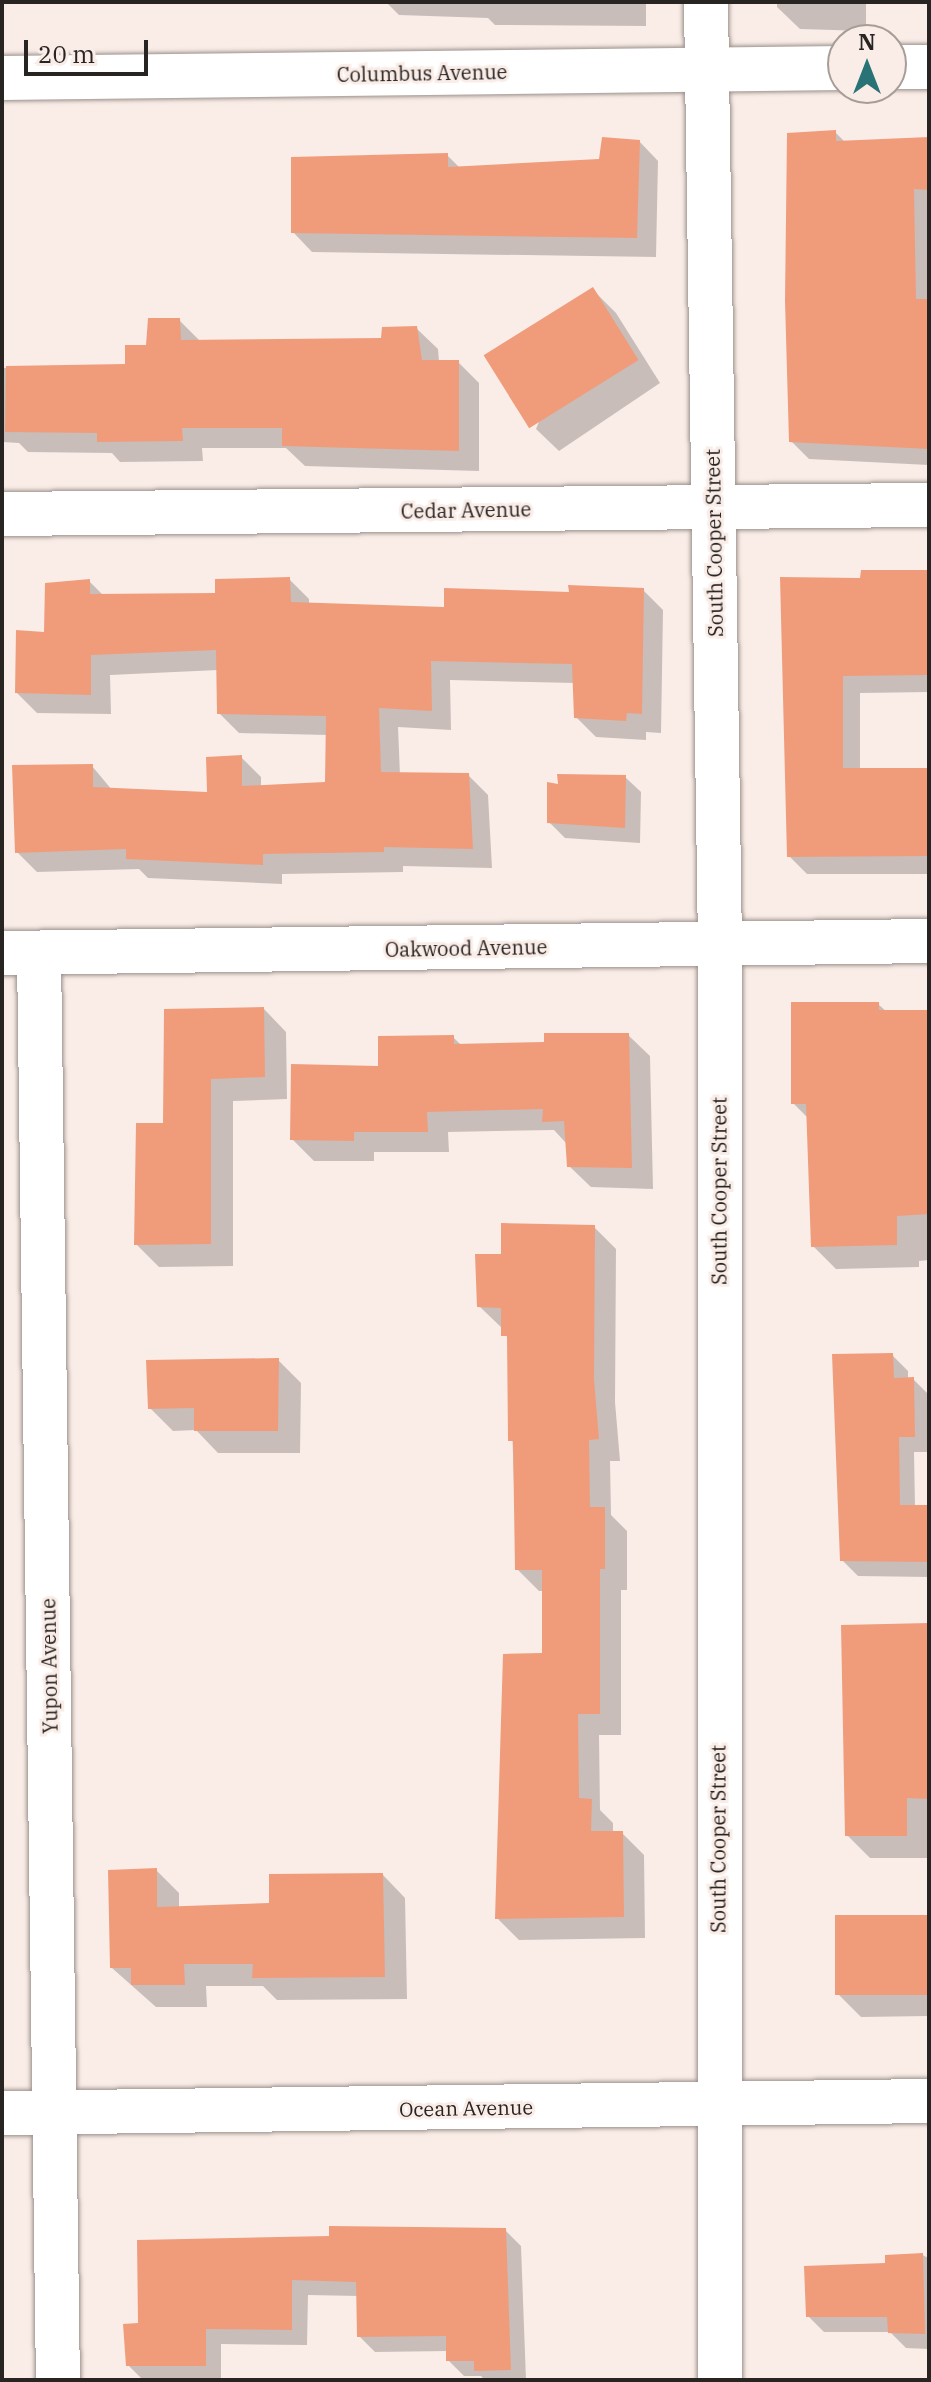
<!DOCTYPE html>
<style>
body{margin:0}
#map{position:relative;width:931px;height:2382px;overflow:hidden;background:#faede8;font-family:"IBM Plex Serif",serif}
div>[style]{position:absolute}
.shadow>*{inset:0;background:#0003}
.building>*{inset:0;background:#f09c7b;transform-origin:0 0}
.roads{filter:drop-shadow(0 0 2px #9b908b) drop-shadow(0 0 2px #9b908b)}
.street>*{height:44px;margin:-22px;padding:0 22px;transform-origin:22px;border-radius:22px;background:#fff}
span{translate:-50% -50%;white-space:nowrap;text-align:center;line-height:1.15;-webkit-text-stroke:6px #faede8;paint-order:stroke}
.street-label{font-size:20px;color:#282422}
.frame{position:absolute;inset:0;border:4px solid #282422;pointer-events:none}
.north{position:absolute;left:827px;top:24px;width:80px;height:80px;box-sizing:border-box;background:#faede8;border:2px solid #a69d99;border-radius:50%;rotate:0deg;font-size:22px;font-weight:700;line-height:32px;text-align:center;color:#282422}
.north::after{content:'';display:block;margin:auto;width:28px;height:36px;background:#297377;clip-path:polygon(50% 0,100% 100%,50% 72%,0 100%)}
.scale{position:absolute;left:24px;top:40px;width:124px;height:36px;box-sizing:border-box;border:4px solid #282422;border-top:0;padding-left:10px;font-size:24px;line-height:28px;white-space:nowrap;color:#282422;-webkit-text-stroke:6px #faede8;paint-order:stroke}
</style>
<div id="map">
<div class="shadow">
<div style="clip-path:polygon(306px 2px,646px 2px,646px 26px,495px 25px,488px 18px,399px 15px,388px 4px)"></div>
<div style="clip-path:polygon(777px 2px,866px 2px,866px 31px,800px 29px,777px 7px)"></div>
<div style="clip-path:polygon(835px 132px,846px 143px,929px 139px,929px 465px,809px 459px,791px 441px)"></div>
<div style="clip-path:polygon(639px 141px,658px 161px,656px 257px,312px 252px,293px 232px,447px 155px,461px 169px,601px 161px)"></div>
<div style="clip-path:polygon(593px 290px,616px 313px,660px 383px,559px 451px,536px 429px)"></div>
<div style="clip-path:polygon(179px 320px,201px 342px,382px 340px,416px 328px,438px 349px,439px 362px,458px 362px,479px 383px,479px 471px,305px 466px,286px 448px,202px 448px,203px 461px,120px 462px,112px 453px,28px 452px,19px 443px,2px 442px,2px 368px,127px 366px)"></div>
<div style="clip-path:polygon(929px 572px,929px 692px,860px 693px,860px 770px,929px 770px,929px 874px,807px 874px,789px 856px,862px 580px)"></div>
<div style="clip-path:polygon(289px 579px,309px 599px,309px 605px,446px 609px,571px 594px,643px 590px,663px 610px,661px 733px,646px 732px,646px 740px,596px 737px,576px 717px,575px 683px,450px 680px,451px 730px,398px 727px,400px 775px,468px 775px,488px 795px,492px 868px,403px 866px,403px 872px,282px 874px,282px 884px,148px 878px,139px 869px,37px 872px,17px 852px,92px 766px,112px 790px,210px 794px,241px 757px,261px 777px,261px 787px,327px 783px,328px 735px,239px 733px,219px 713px,218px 670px,110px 675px,111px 714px,37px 713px,17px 693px,46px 634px,89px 581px,104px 596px,217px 595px)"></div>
<div style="clip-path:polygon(625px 777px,641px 792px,640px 843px,565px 838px,549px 822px)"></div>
<div style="clip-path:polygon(878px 1004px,887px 1012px,929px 1012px,929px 1260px,919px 1261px,919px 1267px,836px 1269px,813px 1246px,808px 1118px,793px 1103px)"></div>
<div style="clip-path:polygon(264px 1009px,286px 1032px,287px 1099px,233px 1101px,233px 1266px,159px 1267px,136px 1244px,165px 1125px)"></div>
<div style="clip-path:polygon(628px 1035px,650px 1056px,653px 1189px,591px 1187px,569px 1166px,566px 1143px,554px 1130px,448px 1132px,449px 1152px,374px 1152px,374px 1161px,314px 1161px,292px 1139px,380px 1068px,453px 1037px,462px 1046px,546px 1044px)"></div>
<div style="clip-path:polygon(594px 1227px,616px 1249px,615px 1402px,620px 1461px,610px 1461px,611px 1515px,627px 1531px,627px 1590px,621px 1590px,621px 1735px,599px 1735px,600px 1810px,613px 1823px,613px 1833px,622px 1833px,644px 1855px,645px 1938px,519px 1940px,497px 1918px,544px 1655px,544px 1591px,539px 1591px,517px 1569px,509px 1341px,503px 1329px,479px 1306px,503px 1256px)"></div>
<div style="clip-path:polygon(892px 1355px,908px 1371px,908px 1380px,913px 1379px,929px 1395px,929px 1452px,914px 1452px,915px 1507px,929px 1507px,929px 1577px,858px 1576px,842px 1560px)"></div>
<div style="clip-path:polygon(278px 1360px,301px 1383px,300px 1453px,218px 1453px,196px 1430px,173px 1431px,150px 1408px)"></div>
<div style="clip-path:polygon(929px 1625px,928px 1858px,870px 1858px,847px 1835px)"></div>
<div style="clip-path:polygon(156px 1870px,179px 1893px,179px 1908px,271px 1905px,383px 1875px,405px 1898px,407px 1999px,277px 2000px,263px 1986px,206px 1986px,207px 2007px,156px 2007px,112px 1968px)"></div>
<div style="clip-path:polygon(929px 1917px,929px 2016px,861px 2017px,838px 1994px)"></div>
<div style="clip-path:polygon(505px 2230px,521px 2246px,526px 2380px,485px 2380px,481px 2376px,464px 2376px,448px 2360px,448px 2351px,375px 2352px,359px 2336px,359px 2296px,308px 2295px,307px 2345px,221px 2344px,221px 2380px,143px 2380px,128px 2365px,140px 2325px,331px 2238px)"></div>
<div style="clip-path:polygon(922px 2255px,929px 2258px,929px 2349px,906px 2348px,890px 2332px,824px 2332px,808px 2316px,887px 2265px)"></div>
</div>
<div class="building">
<div style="clip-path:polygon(836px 130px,836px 141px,929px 137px,929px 190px,914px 189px,916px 299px,929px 299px,929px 449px,789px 442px,785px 301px,787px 133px)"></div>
<div style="clip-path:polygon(602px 137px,640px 140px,637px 238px,291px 233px,291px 157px,448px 153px,448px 167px,599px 159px)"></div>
<div style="left:593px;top:287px;width:86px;height:129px;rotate:58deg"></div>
<div style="clip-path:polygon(148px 318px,180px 318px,181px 340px,381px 338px,382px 327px,417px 326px,422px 360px,459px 360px,459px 451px,282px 446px,282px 428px,182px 428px,183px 441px,97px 442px,97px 433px,5px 432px,6px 366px,125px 364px,125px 345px,146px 345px)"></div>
<div style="clip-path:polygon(861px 570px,929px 570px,929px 675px,843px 676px,843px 768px,929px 768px,929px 856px,787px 857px,780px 577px,860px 578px)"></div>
<div style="clip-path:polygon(290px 577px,291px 602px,444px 607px,444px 588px,569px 592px,568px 585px,644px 588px,642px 714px,627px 713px,626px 721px,574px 718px,572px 664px,431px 661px,432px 711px,379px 708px,381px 772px,469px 773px,473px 849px,384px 847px,384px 852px,263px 854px,263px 865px,126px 859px,126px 849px,15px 853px,12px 765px,93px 764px,93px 787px,207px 792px,206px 757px,242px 755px,242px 786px,325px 782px,326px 716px,217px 714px,216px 650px,91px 655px,91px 695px,15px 693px,16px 630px,44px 632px,45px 583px,90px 579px,90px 594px,215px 593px,215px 579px)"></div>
<div style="clip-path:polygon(557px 774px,626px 775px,625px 828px,547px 823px,547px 782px,558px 784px)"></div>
<div style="clip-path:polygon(791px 1002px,879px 1002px,879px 1010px,929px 1010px,929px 1214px,897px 1216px,897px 1245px,811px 1247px,806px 1104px,791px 1104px)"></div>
<div style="clip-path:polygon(264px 1007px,265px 1077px,211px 1079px,211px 1244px,134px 1245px,136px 1123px,163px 1123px,164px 1009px)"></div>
<div style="clip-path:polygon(544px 1033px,629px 1033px,632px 1168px,567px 1167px,564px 1121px,542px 1122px,543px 1109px,427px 1112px,428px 1132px,354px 1132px,354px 1141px,290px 1140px,291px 1064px,378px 1066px,378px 1036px,454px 1035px,454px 1044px,544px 1042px)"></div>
<div style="clip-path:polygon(501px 1223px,595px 1225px,594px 1379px,599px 1439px,589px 1440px,590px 1507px,605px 1507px,605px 1569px,600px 1569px,600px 1714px,578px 1714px,579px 1798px,592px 1799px,591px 1831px,623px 1831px,624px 1917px,495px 1919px,503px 1654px,542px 1653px,542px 1570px,515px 1570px,513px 1441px,508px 1441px,507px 1336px,501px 1336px,501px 1308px,477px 1307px,475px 1254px,501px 1254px)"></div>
<div style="clip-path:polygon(893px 1353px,894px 1378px,914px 1377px,915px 1437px,899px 1437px,900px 1505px,929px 1505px,929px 1562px,840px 1561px,832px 1354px)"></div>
<div style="clip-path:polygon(279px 1358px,278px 1431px,194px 1431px,194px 1408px,148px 1409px,146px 1360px)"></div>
<div style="clip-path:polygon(929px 1623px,929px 1799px,907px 1798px,907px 1836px,845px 1836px,841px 1625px)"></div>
<div style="clip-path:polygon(157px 1868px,157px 1907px,269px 1903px,269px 1874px,383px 1873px,385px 1977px,252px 1978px,253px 1964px,184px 1964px,185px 1985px,131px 1985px,131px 1968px,110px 1968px,108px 1870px)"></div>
<div style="left:835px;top:1915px;width:94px;height:80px"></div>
<div style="clip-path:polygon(329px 2226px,506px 2228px,511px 2370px,474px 2371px,474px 2361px,446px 2361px,446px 2336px,357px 2337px,356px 2282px,292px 2280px,292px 2330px,206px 2329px,206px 2366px,126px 2366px,123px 2324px,138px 2323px,137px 2240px,329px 2236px)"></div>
<div style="clip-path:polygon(923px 2253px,925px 2334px,888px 2333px,887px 2317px,806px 2317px,804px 2266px,885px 2263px,885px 2255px)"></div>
</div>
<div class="roads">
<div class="street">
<div style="left:706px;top:2px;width:943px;rotate:89.15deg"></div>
<div style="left:720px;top:945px;width:1435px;rotate:90deg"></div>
<div style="left:891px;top:67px;width:38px"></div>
<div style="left:2px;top:78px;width:841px;rotate:-0.68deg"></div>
<div style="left:2px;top:514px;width:927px;rotate:-0.56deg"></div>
<div style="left:2px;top:953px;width:927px;rotate:-0.74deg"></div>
<div style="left:39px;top:953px;width:1427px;rotate:89.24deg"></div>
<div style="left:2px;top:2113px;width:927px;rotate:-0.74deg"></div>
</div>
</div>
<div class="street-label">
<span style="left:422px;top:73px;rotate:-1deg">Columbus Avenue</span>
<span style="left:466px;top:510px;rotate:-1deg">Cedar Avenue</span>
<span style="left:714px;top:543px;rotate:-91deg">South Cooper Street</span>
<span style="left:466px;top:948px;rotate:-1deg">Oakwood Avenue</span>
<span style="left:719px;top:1191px;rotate:-90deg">South Cooper Street</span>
<span style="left:49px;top:1666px;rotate:-91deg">Yupon Avenue</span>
<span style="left:718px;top:1839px;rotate:-90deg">South Cooper Street</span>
<span style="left:466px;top:2108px;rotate:-1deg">Ocean Avenue</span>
</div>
<div class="frame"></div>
<div class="north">N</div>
<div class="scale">20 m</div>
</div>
